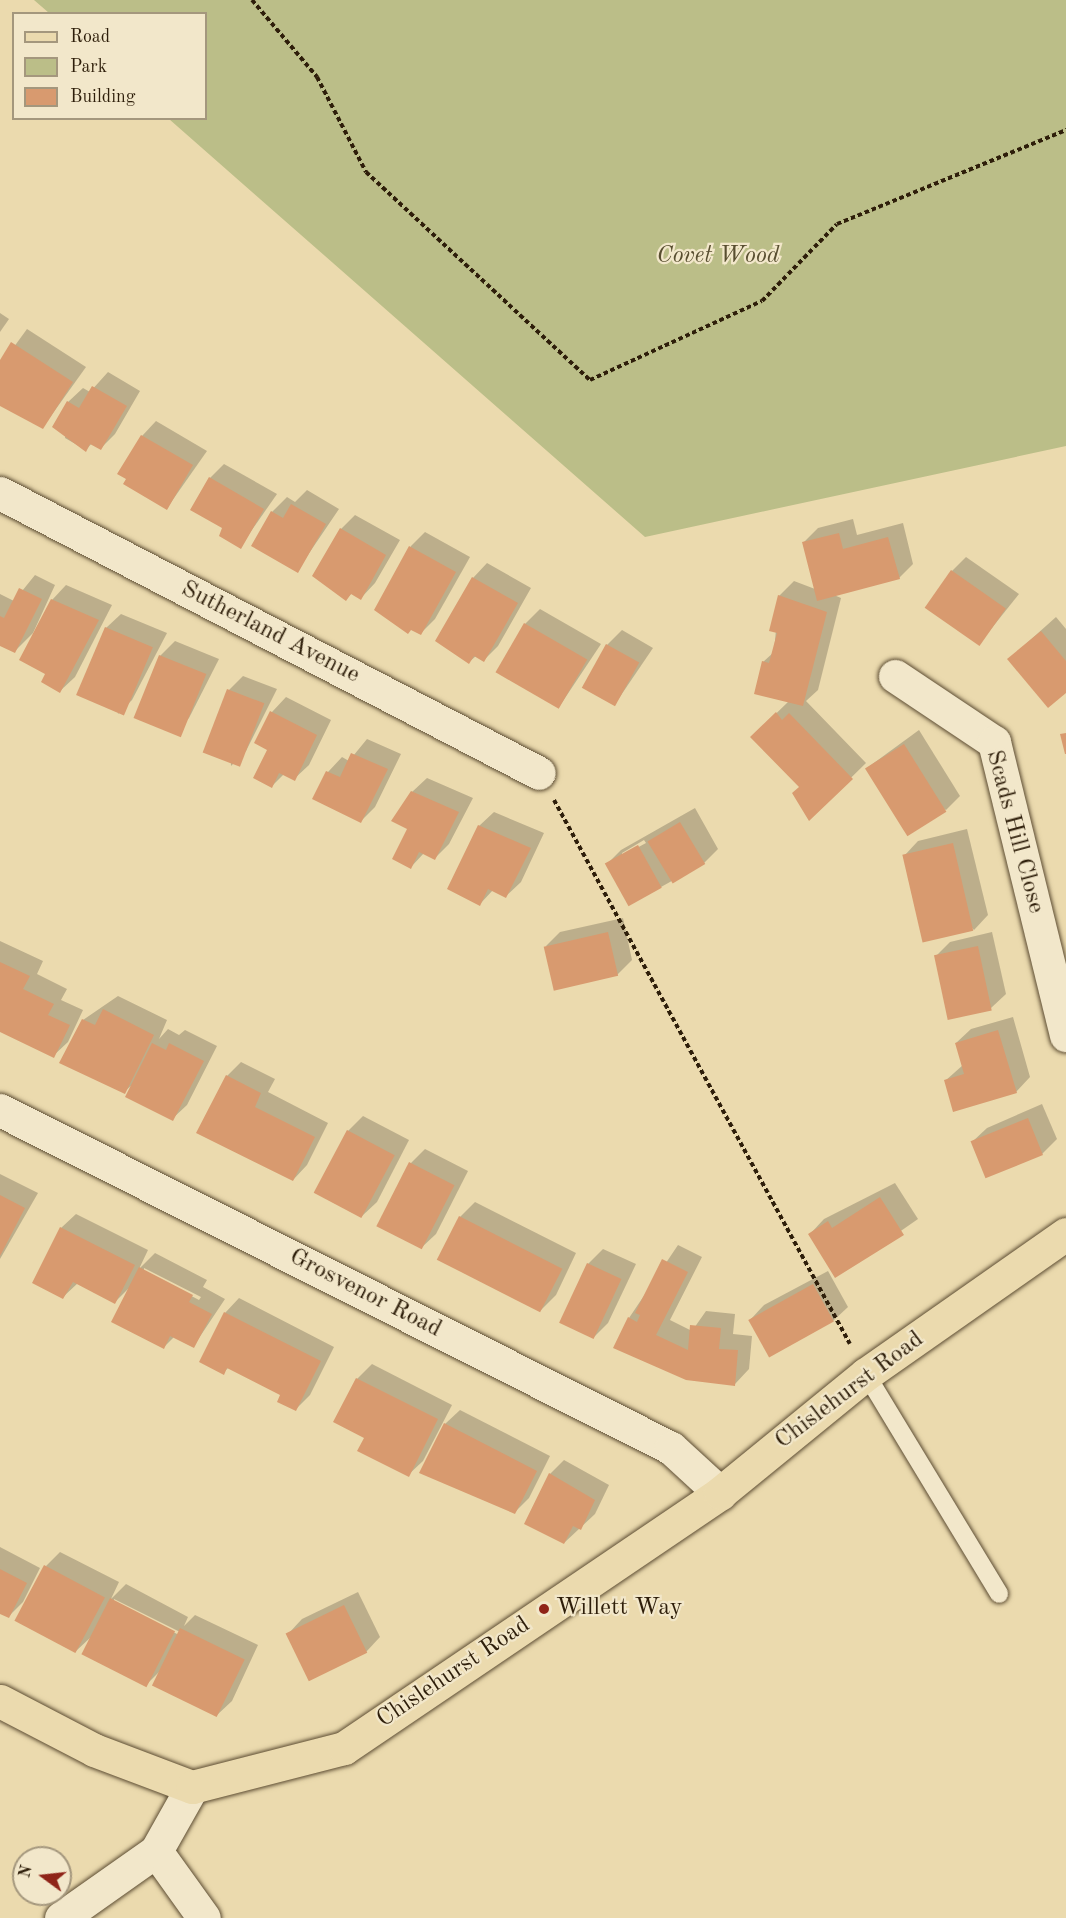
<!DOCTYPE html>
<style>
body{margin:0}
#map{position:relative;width:1066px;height:1918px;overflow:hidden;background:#ebdaae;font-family:"Old Standard TT",serif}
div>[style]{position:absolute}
.green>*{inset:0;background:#bbbe88}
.shadow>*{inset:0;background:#0003}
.building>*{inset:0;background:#d89a6f;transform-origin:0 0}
.path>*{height:4px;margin-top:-2px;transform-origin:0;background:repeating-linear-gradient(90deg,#2e1e0a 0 4.5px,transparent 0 7.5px)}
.roads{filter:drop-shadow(0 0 2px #5d4d33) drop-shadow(0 0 2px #5d4d33)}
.service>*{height:18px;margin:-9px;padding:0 9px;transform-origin:9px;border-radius:9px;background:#f2e7ca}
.minor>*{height:33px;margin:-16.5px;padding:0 16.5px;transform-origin:16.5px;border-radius:16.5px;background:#f2e7ca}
.primary>*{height:33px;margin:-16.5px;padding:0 16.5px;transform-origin:16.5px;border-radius:16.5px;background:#ebdaae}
.dots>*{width:16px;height:16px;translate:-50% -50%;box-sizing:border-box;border:3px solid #f2e7ca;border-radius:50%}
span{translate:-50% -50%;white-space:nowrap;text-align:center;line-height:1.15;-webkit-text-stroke:4.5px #f2e7ca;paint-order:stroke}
.park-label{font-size:24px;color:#584e30;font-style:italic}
.street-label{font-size:24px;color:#2e1e0a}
.poi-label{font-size:24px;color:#2e1e0a}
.left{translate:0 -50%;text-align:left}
.legend{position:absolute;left:12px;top:12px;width:195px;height:108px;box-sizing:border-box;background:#f2e7ca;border:2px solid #a4977d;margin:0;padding:8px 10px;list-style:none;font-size:18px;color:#2e1e0a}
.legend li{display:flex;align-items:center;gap:12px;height:30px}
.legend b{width:30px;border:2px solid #a4977d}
.north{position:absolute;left:12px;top:1846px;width:60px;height:60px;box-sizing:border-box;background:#f2e7ca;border:2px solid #a4977d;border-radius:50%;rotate:285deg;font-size:16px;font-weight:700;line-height:24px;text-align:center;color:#2e1e0a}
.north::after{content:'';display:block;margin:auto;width:21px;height:27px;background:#8f2418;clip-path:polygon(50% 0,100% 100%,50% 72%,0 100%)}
</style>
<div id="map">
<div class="green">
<div style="clip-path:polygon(34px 0,1066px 0,1066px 446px,645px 537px,169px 119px,206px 118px,206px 14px,49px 13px)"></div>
</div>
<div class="shadow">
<div style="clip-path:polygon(0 313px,9px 319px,0 332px)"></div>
<div style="clip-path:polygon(27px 329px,86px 367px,43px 427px,0 401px,0 366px)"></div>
<div style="clip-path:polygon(108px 372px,140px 391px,115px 434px,101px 448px,92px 443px,86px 450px,65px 438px,68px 402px,83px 388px,90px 392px)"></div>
<div style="clip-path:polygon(156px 421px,207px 451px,167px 508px,142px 436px)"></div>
<div style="clip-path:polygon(224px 464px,277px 494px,240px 547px,224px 528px,210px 478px)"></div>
<div style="clip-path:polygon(307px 490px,339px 509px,297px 571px,272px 512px,287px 497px,295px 502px)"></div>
<div style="clip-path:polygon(355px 515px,400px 540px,375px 583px,361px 598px,352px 593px,346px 599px,341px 529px)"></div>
<div style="clip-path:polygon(853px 519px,857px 535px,903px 523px,913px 564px,899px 578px,834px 595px,841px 598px,818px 690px,806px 701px,866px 763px,810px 818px,800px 787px,752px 737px,789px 701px,763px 662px,774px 652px,779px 596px,794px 581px,815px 589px,803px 543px,818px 528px)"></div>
<div style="clip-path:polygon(425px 532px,470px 557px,435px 619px,420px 634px,376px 609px,411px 546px)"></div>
<div style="clip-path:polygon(966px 557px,1019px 594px,979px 644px,952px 571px)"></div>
<div style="clip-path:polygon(487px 563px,531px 588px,498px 646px,483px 661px,476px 656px,469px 662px,473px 578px)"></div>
<div style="clip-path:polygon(35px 575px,55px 585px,33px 633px,15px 651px,0 644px,0 594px,14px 601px)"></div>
<div style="clip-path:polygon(66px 585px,112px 605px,75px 677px,60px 691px,47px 673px,52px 600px)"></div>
<div style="clip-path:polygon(540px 609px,601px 644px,559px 707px,525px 624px)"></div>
<div style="clip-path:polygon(121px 614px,167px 633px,132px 700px,118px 714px,106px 628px)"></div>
<div style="clip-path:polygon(1056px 617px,1066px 629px,1066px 691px,1009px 659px)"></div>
<div style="clip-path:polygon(622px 630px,653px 648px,615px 704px,607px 645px)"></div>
<div style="clip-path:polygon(175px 641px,219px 659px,189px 718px,175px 732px,160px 656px)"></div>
<div style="clip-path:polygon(243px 676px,277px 689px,246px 751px,231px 766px,229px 690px)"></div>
<div style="clip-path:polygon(286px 697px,331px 720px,309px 765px,294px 779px,284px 774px,272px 786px,272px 712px)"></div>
<div style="clip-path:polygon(919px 730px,960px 796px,946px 810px,867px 768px)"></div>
<div style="clip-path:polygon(367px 739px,401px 754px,375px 807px,361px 821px,314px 798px,328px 772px,342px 757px,349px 761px)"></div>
<div style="clip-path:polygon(427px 778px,473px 798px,449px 844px,434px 859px,424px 853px,411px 867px,412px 792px)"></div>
<div style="clip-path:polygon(evenodd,695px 808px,718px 849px,704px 863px,661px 887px,607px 864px,621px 850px,695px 808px,644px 840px,646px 843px,622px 856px,622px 853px,644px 840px)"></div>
<div style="clip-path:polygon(494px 812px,544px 833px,521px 882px,506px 896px,493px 890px,480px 904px,479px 826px)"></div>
<div style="clip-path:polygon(967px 829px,988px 915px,974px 930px,904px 856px,918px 841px)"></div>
<div style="clip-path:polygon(623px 918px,632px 960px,617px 975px,546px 946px,560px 932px)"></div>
<div style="clip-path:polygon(992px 932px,1006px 994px,991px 1008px,936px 956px,950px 942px)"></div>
<div style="clip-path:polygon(0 941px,43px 961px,37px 974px,67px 989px,61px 1000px,83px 1010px,68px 1042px,53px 1056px,0 1030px)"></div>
<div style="clip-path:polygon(118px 996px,167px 1020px,159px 1039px,168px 1029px,179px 1035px,185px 1030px,217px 1046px,187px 1105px,172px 1119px,132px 1085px,124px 1092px,83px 1020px)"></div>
<div style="clip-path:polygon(1013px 1017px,1030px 1077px,1016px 1092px,945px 1081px,963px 1065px,956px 1043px,971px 1029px)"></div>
<div style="clip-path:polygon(241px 1062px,275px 1079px,268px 1092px,328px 1123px,307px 1165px,293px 1180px,227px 1076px)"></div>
<div style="clip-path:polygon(1042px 1104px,1057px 1139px,1042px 1154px,972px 1142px,987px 1128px)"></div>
<div style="clip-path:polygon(363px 1116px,409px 1140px,377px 1202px,362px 1216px,316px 1192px,348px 1131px)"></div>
<div style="clip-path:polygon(425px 1149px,468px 1171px,436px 1234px,421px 1248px,411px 1163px)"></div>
<div style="clip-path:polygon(0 1174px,38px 1193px,0 1259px)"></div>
<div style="clip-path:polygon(895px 1183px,918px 1219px,836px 1276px,810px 1234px,824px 1219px)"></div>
<div style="clip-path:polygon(475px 1202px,576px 1253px,556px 1295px,541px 1310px,460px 1217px)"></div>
<div style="clip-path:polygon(evenodd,76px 1214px,148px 1250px,139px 1269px,155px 1253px,207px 1280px,203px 1287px,225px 1299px,193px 1347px,174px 1337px,164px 1347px,131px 1286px,115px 1302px,78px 1283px,63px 1297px,61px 1228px,76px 1214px,144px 1268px,201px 1297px,199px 1300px,144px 1271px,144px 1268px)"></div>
<div style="clip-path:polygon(678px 1245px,702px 1257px,670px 1320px,692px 1331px,706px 1311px,735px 1314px,733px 1334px,752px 1336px,749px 1369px,735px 1384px,686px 1378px,629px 1318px)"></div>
<div style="clip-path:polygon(603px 1249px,636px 1264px,608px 1323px,593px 1338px,561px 1322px,588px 1264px)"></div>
<div style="clip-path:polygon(828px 1271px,848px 1307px,833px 1321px,750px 1320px,764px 1305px)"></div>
<div style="clip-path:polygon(239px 1298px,334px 1347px,310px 1395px,296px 1409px,282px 1395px,229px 1367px,223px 1373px,225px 1313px)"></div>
<div style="clip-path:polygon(372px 1364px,452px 1405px,423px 1461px,408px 1475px,366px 1437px,357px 1379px)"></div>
<div style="clip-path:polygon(460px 1410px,550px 1456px,529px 1498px,515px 1512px,421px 1472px,445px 1424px)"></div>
<div style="clip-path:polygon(564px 1460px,609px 1485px,595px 1514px,564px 1543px,550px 1474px)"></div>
<div style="clip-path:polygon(0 1547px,40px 1568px,23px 1602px,9px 1616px,0 1612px)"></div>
<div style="clip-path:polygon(evenodd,60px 1552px,119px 1582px,111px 1599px,126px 1584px,188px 1617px,184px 1626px,195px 1615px,258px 1645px,232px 1701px,217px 1715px,160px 1671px,146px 1685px,91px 1637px,76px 1651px,46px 1566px,60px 1552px,114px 1599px,182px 1633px,181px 1636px,114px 1602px,114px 1599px)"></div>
<div style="clip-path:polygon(358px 1592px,380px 1637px,366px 1652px,288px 1634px,302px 1619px)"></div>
</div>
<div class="building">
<div style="clip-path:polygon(11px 342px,73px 382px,43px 429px,0 406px,0 360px)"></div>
<div style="clip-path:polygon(92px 386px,127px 406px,101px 450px,90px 444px,86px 452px,52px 427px,67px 401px,79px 408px)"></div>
<div style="clip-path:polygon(141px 435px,193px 465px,167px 510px,123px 484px,126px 479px,117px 474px)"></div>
<div style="clip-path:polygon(209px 477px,264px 509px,241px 549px,219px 536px,222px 528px,190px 510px)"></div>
<div style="clip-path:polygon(291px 504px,326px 524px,298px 573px,251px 546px,271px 511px,283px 518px)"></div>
<div style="clip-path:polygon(340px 528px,386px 555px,361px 600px,351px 594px,346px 601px,312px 576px)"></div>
<div style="clip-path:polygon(839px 533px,843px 549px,888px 537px,900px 579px,817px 601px,802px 542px)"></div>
<div style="clip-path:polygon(409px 546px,456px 572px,421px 635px,411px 630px,408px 634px,374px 610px)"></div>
<div style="left:951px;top:570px;width:67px;height:46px;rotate:35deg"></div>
<div style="clip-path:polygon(472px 577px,518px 603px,484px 662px,474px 656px,469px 664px,435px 641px)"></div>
<div style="clip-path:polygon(19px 588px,42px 599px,15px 653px,0 646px,0 616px,4px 618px)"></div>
<div style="clip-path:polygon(778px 595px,827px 612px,803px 706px,754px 694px,762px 661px,769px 663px,777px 633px,769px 631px)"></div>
<div style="clip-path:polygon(51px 599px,99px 620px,60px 693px,41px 682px,45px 674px,19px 660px)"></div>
<div style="left:524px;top:623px;width:73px;height:57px;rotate:30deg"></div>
<div style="left:105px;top:627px;width:52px;height:74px;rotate:23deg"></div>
<div style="clip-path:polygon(1041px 631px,1066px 661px,1066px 693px,1048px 708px,1007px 659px)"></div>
<div style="left:606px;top:644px;width:38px;height:50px;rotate:29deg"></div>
<div style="left:159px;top:655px;width:51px;height:68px;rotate:22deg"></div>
<div style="left:227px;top:689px;width:40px;height:68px;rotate:21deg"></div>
<div style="clip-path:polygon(270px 711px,317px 735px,295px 781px,279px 773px,272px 788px,253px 778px,267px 750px,254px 743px)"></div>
<div style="clip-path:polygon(776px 712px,782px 720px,789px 713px,853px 779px,809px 821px,792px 793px,799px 787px,750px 737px)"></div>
<div style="clip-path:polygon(1066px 733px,1066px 754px,1065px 754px,1060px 734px)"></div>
<div style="left:904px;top:744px;width:80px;height:46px;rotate:58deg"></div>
<div style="clip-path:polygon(351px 753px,388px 769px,361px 823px,312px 799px,326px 771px,340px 777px)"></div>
<div style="clip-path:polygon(411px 791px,459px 812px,435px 860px,419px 852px,411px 869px,392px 859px,407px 829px,391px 821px)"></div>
<div style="left:680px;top:822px;width:49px;height:38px;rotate:59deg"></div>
<div style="clip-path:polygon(478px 825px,531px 848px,506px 898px,488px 889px,480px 906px,447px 889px)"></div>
<div style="left:953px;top:843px;width:90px;height:52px;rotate:77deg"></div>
<div style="left:638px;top:845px;width:49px;height:38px;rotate:61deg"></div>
<div style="left:608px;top:932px;width:45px;height:66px;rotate:77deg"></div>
<div style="left:978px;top:946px;width:66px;height:45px;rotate:78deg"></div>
<div style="clip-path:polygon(0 962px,30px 976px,23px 989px,54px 1004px,48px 1015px,70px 1025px,54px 1058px,0 1032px)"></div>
<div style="clip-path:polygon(103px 1009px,154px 1035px,125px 1094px,59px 1063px,82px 1019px,95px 1025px)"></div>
<div style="clip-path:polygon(998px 1030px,1017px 1093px,953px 1112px,944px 1080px,964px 1074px,955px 1043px)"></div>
<div style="clip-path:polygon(152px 1043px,166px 1050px,169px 1043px,204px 1061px,173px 1121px,125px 1097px)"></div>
<div style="clip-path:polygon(226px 1075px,261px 1093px,255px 1107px,315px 1137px,293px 1181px,196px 1133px)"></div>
<div style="left:1028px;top:1118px;width:40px;height:62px;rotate:68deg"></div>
<div style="left:347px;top:1130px;width:54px;height:71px;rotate:28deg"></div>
<div style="left:409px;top:1162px;width:51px;height:72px;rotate:27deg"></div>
<div style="clip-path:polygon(0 1195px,25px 1208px,0 1256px)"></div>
<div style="clip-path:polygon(880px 1197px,904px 1235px,835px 1278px,808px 1234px,828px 1221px,832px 1228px)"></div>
<div style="left:459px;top:1216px;width:116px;height:49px;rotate:27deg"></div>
<div style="clip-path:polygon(60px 1227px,135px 1265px,115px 1304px,73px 1282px,63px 1299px,32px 1283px)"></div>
<div style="clip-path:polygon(662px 1259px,688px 1272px,656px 1335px,688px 1350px,690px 1325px,721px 1328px,719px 1349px,738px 1350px,735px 1386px,686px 1380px,613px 1348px,628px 1317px,637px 1322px,640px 1315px,635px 1313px)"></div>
<div style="left:587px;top:1263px;width:38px;height:66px;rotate:25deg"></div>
<div style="clip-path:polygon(139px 1267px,193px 1295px,189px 1302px,212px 1314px,194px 1348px,170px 1336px,164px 1349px,111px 1322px)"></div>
<div style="left:813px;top:1284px;width:43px;height:74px;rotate:61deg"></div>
<div style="clip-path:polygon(224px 1312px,321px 1361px,296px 1411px,277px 1402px,280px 1395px,227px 1368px,224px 1375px,199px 1362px)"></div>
<div style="clip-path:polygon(356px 1378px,438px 1419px,409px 1477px,357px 1451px,364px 1438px,333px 1422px)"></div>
<div style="clip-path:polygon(444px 1423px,537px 1471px,515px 1514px,419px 1473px)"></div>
<div style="clip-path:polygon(549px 1473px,595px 1500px,581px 1530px,573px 1526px,564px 1544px,524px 1524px)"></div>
<div style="left:44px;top:1565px;width:69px;height:63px;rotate:28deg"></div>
<div style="clip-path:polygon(0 1569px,27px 1583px,9px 1618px,0 1614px)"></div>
<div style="left:110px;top:1598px;width:73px;height:63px;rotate:27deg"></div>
<div style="left:344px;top:1605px;width:53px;height:65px;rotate:64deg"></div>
<div style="left:180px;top:1628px;width:72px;height:64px;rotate:26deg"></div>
</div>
<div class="path">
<div style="left:252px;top:0;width:101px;rotate:49.8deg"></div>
<div style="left:317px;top:77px;width:107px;rotate:62.7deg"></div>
<div style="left:366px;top:172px;width:306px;rotate:42.9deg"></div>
<div style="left:590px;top:380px;width:189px;rotate:-24.7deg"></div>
<div style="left:762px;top:301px;width:107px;rotate:-45.8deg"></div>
<div style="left:837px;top:224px;width:248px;rotate:-22.3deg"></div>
<div style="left:554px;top:800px;width:619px;rotate:61.45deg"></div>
</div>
<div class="roads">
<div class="service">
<div style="left:866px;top:1374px;width:257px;rotate:58.8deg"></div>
</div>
<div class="minor">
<div style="left:0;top:493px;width:607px;rotate:27.45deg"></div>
<div style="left:895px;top:676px;width:119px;rotate:33.7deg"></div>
<div style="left:994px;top:742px;width:302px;rotate:76.2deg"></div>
<div style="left:0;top:1110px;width:751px;rotate:26.74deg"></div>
<div style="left:671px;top:1448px;width:67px;rotate:42.6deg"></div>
<div style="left:156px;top:1851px;width:82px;rotate:54.4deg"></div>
<div style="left:61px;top:1918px;width:116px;rotate:-35.2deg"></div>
<div style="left:156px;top:1851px;width:73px;rotate:-60.6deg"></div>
</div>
<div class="primary">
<div style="left:0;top:1701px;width:106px;rotate:27.5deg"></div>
<div style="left:94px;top:1750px;width:105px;rotate:20.7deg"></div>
<div style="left:192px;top:1787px;width:157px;rotate:-14.4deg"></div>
<div style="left:344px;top:1748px;width:454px;rotate:-34.1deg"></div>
<div style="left:720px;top:1493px;width:188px;rotate:-39.2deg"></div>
<div style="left:866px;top:1374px;width:244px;rotate:-35deg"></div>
</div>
</div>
<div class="dots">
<div style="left:544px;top:1609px;background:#8f2418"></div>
</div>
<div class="park-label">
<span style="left:718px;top:257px">Covet Wood</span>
</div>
<div class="street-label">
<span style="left:270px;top:633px;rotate:27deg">Sutherland Avenue</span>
<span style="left:1014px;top:832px;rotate:75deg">Scads Hill Close</span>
<span style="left:365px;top:1294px;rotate:27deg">Grosvenor Road</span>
<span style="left:850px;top:1391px;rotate:-37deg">Chislehurst Road</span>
<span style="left:454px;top:1673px;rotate:-34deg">Chislehurst Road</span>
</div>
<div class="poi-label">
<span class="left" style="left:556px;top:1609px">Willett Way</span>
</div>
<ul class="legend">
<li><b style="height:8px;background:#ebdaae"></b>Road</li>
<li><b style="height:16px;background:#bbbe88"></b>Park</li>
<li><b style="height:16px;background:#d89a6f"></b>Building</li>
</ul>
<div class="north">N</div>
</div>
